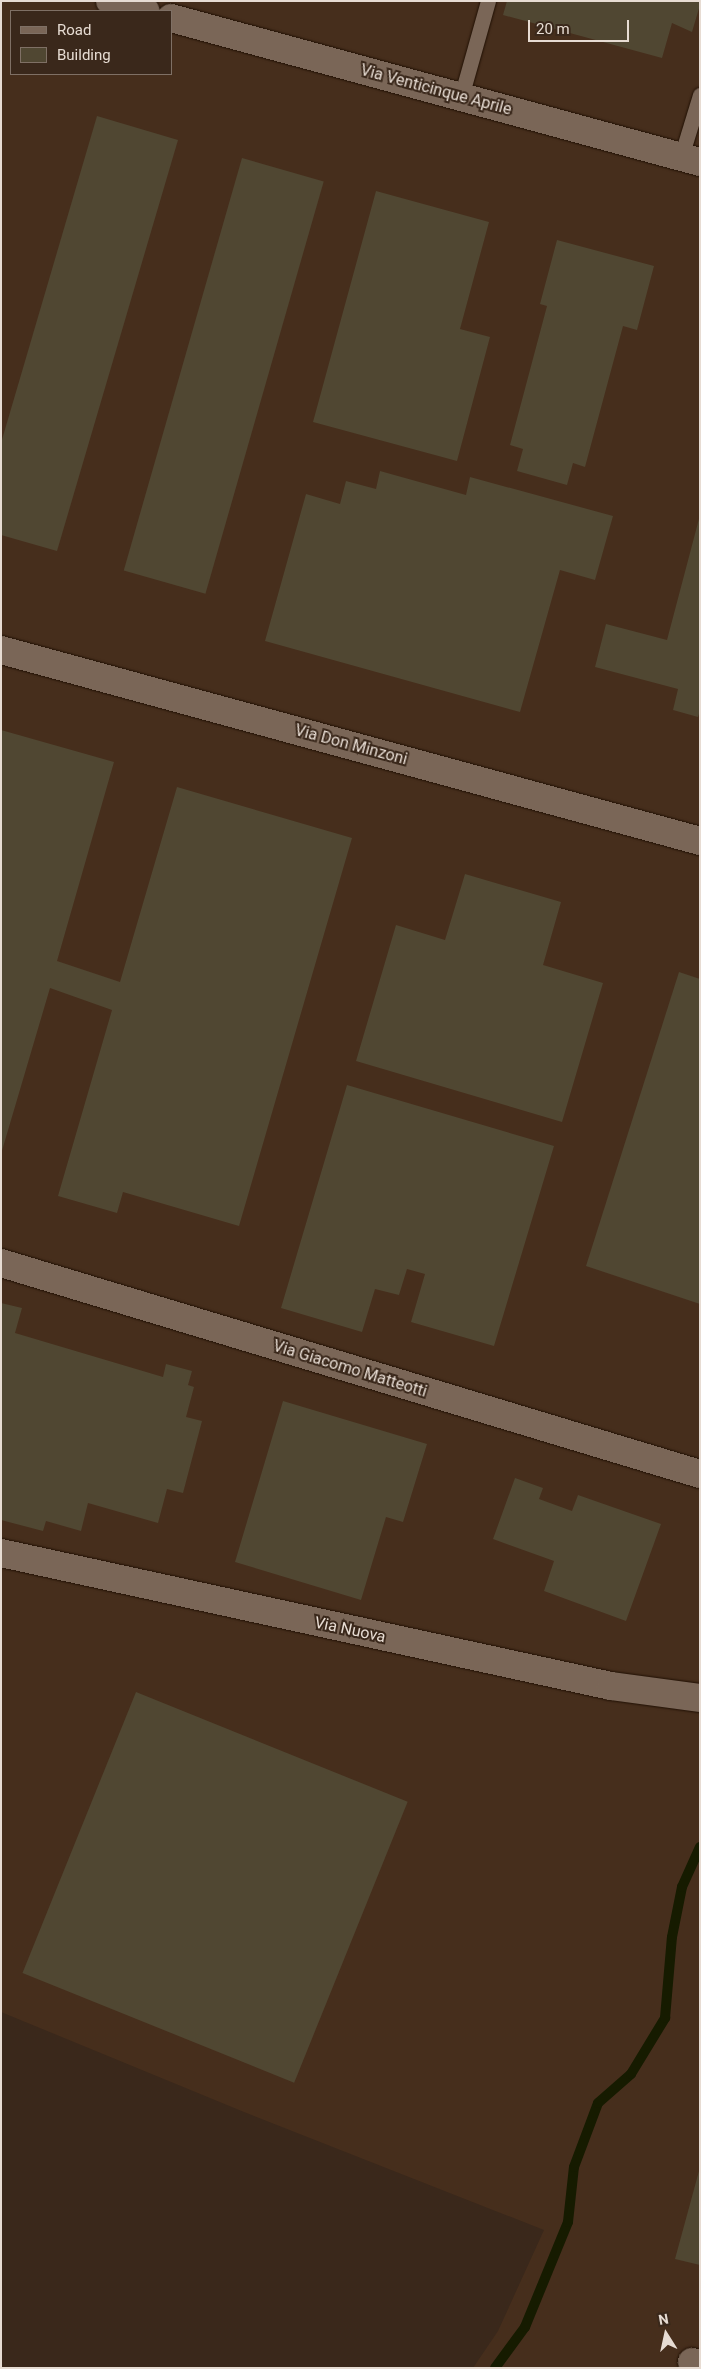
<!DOCTYPE html>
<style>
body{margin:0}
#map{position:relative;width:701px;height:2369px;overflow:hidden;background:#3a281b;font-family:Roboto,sans-serif}
div>[style]{position:absolute}
.built>*{inset:0;background:#462e1c}
.stream>*{height:10px;margin:-5px;padding:0 5px;transform-origin:5px;border-radius:5px;background:#161b00}
.building>*{inset:0;background:#504732;transform-origin:0 0}
.roads{filter:drop-shadow(0 0 1px #201004) drop-shadow(0 0 1px #201004)}
.lane>*{height:15px;margin:-7.5px;padding:0 7.5px;transform-origin:7.5px;border-radius:7.5px;background:#7a6657}
.street>*{height:28px;margin:-14px;padding:0 14px;transform-origin:14px;border-radius:14px;background:#7a6657}
span{translate:-50% -50%;white-space:nowrap;text-align:center;line-height:1.15;-webkit-text-stroke:4px #3a281b;paint-order:stroke}
.street-label{font-size:16px;color:#e7dcd3}
.frame{position:absolute;inset:0;border:2px solid #e7dcd3;pointer-events:none}
.legend{position:absolute;left:10px;top:10px;width:162px;height:65px;box-sizing:border-box;background:#3a281b;border:1px solid #7f7065;margin:0;padding:6px 9px;list-style:none;font-size:15px;color:#e7dcd3}
.legend li{display:flex;align-items:center;gap:10px;height:25px}
.legend b{width:25px;border:1px solid #7f7065}
.north{position:absolute;left:641px;top:2309px;width:50px;height:50px;-webkit-text-stroke:4px #3a281b;paint-order:stroke;rotate:350deg;font-size:14px;font-weight:700;line-height:20px;text-align:center;color:#e7dcd3}
.north::after{content:'';display:block;margin:auto;width:18px;height:22px;background:#e7dcd3;clip-path:polygon(50% 0,100% 100%,50% 72%,0 100%)}
.scale{position:absolute;left:528px;top:20px;width:101px;height:22px;box-sizing:border-box;border:2px solid #e7dcd3;border-top:0;padding-left:6px;font-size:15px;line-height:18px;white-space:nowrap;color:#e7dcd3;-webkit-text-stroke:4px #3a281b;paint-order:stroke}
</style>
<div id="map">
<div class="built">
<div style="clip-path:polygon(evenodd,1px 1px,700px 1px,700px 2368px,473px 2368px,498px 2331px,544px 2230px,244px 2112px,1px 2012px,1px 1px,11px 11px,171px 11px,171px 74px,11px 74px,11px 11px)"></div>
</div>
<div class="stream">
<div style="left:495px;top:2368px;width:51px;rotate:-53.8deg"></div>
<div style="left:525px;top:2327px;width:113px;rotate:-67.7deg"></div>
<div style="left:568px;top:2222px;width:55px;rotate:-83.8deg"></div>
<div style="left:574px;top:2167px;width:68px;rotate:-69.4deg"></div>
<div style="left:598px;top:2103px;width:44px;rotate:-41.3deg"></div>
<div style="left:631px;top:2074px;width:66px;rotate:-58.7deg"></div>
<div style="left:665px;top:2018px;width:81px;rotate:-85.1deg"></div>
<div style="left:672px;top:1937px;width:51px;rotate:-78.7deg"></div>
<div style="left:682px;top:1887px;width:44px;rotate:-65.8deg"></div>
</div>
<div class="building">
<div style="clip-path:polygon(507px 1px,700px 1px,700px 5px,692px 32px,672px 23px,662px 58px,503px 15px)"></div>
<div style="clip-path:polygon(97px 116px,178px 140px,57px 551px,1px 535px,1px 443px)"></div>
<div style="left:242px;top:158px;width:85px;height:429px;rotate:16deg"></div>
<div style="clip-path:polygon(376px 191px,489px 222px,460px 329px,490px 337px,457px 461px,313px 422px)"></div>
<div style="clip-path:polygon(557px 240px,654px 266px,637px 330px,623px 326px,585px 467px,573px 463px,567px 485px,517px 471px,523px 449px,510px 445px,547px 306px,540px 304px)"></div>
<div style="clip-path:polygon(380px 471px,466px 495px,470px 477px,613px 516px,595px 580px,560px 570px,520px 712px,265px 641px,306px 494px,340px 504px,346px 481px,376px 489px)"></div>
<div style="clip-path:polygon(700px 515px,700px 711px,698px 717px,673px 710px,678px 689px,595px 667px,606px 624px,667px 640px)"></div>
<div style="clip-path:polygon(1px 730px,114px 762px,57px 961px,120px 982px,177px 787px,352px 838px,239px 1226px,123px 1192px,117px 1213px,58px 1196px,112px 1010px,50px 988px,1px 1154px)"></div>
<div style="clip-path:polygon(465px 874px,561px 902px,543px 965px,603px 983px,562px 1122px,356px 1061px,396px 925px,445px 940px)"></div>
<div style="clip-path:polygon(679px 972px,700px 979px,700px 1304px,586px 1266px)"></div>
<div style="clip-path:polygon(347px 1085px,554px 1146px,494px 1346px,411px 1322px,425px 1274px,407px 1269px,399px 1295px,375px 1289px,362px 1332px,281px 1308px)"></div>
<div style="clip-path:polygon(1px 1303px,22px 1308px,15px 1333px,163px 1377px,166px 1364px,192px 1371px,188px 1385px,194px 1387px,186px 1417px,202px 1421px,183px 1493px,167px 1489px,158px 1523px,88px 1503px,81px 1531px,46px 1521px,43px 1531px,1px 1520px)"></div>
<div style="clip-path:polygon(283px 1401px,427px 1444px,403px 1522px,386px 1517px,361px 1600px,235px 1562px)"></div>
<div style="clip-path:polygon(515px 1478px,543px 1488px,539px 1499px,572px 1511px,578px 1495px,661px 1524px,626px 1621px,544px 1591px,554px 1561px,493px 1539px)"></div>
<div style="left:136px;top:1692px;width:293px;height:303px;rotate:22deg"></div>
<div style="clip-path:polygon(699px 2171px,700px 2171px,700px 2265px,675px 2259px)"></div>
</div>
<div class="roads">
<div class="lane">
<div style="left:461px;top:97px;width:100px;rotate:-74.3deg"></div>
<div style="left:681px;top:157px;width:65px;rotate:-73deg"></div>
</div>
<div class="street">
<div style="left:110px;top:1px;width:37px;rotate:16deg"></div>
<div style="left:171px;top:18px;width:548px;rotate:15.23deg"></div>
<div style="left:1px;top:650px;width:725px;rotate:15.28deg"></div>
<div style="left:1px;top:1263px;width:730px;rotate:16.8deg"></div>
<div style="left:1px;top:1553px;width:624px;rotate:12.3deg"></div>
<div style="left:611px;top:1686px;width:90px;rotate:7.7deg"></div>
<div style="left:692px;top:2362px;width:8px;rotate:14deg"></div>
</div>
</div>
<div class="street-label">
<span style="left:436px;top:90px;rotate:15deg">Via Venticinque Aprile</span>
<span style="left:351px;top:745px;rotate:15deg">Via Don Minzoni</span>
<span style="left:350px;top:1369px;rotate:17deg">Via Giacomo Matteotti</span>
<span style="left:350px;top:1630px;rotate:12deg">Via Nuova</span>
</div>
<div class="frame"></div>
<ul class="legend">
<li><b style="height:6px;background:#7a6657"></b>Road</li>
<li><b style="height:14px;background:#504732"></b>Building</li>
</ul>
<div class="north">N</div>
<div class="scale">20 m</div>
</div>
